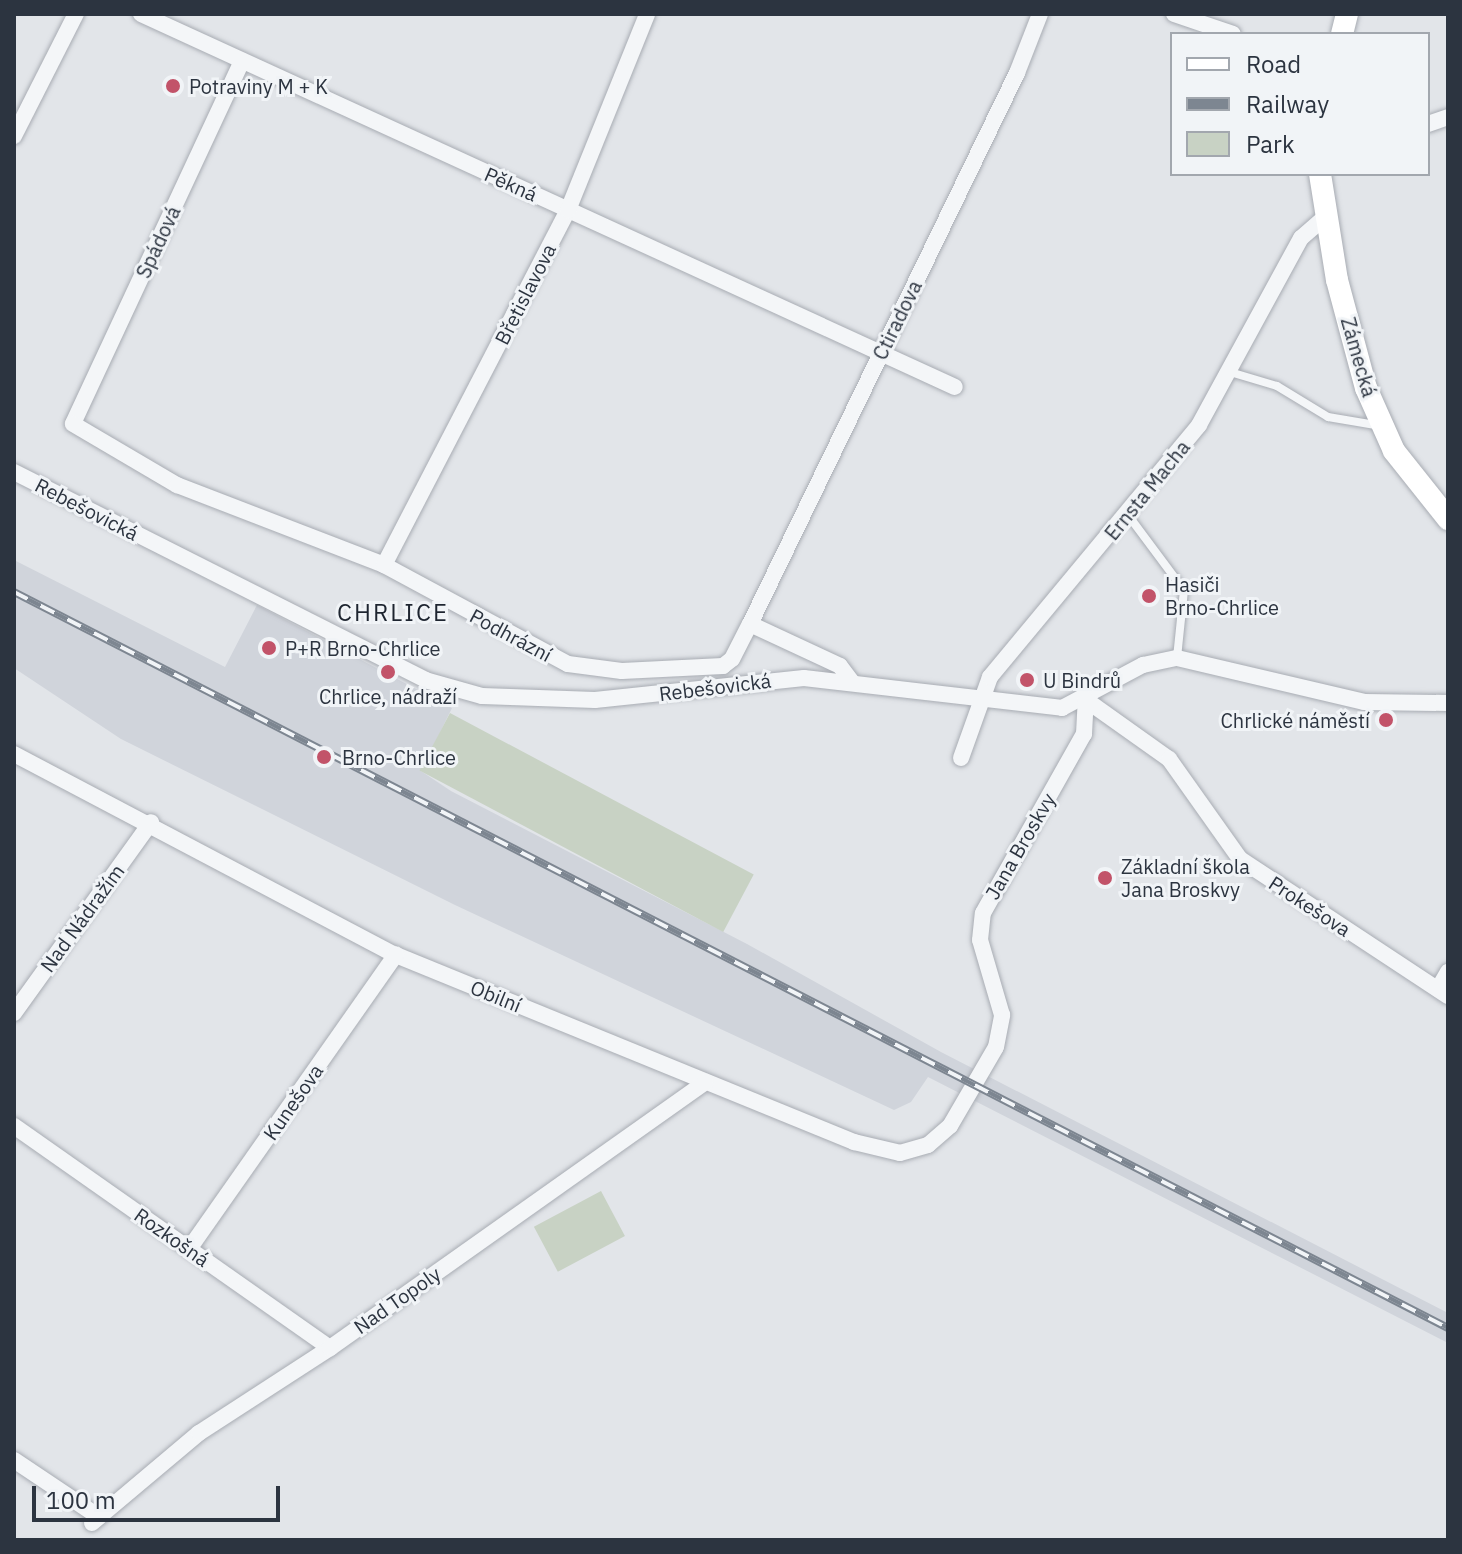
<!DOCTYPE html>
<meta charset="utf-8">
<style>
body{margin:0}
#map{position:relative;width:1462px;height:1554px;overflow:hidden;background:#e2e5e9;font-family:"IBM Plex Sans",sans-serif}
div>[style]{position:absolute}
.built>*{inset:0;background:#d0d4db}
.green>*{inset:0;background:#c8d2c4;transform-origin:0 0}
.roads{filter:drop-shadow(0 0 2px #a8acb3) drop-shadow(0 0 2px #a8acb3)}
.lane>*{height:8px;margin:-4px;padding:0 4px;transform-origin:4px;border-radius:4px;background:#f4f6f8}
.street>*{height:16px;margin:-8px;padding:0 8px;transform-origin:8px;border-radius:8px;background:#f4f6f8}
.secondary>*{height:22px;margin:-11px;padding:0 11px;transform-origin:11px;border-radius:11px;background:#fff}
.rail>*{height:8px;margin-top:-4px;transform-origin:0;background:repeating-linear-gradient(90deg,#f1f4f7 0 15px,#7d8691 0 30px);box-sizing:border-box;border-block:2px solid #7d8691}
.dots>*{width:22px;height:22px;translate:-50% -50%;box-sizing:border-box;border:4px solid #f1f4f7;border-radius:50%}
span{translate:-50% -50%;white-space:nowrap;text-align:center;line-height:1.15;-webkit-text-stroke:6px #f1f4f7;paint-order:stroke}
.poi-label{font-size:20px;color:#2c3440}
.left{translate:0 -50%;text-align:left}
.right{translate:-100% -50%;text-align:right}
.street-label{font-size:20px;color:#2c3440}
.quarter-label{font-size:24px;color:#1e2530;letter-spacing:2px}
.frame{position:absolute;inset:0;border:16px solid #2c3440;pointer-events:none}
.legend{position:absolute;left:1170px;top:32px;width:260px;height:144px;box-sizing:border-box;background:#f1f4f7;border:2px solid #a2a7ae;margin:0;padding:10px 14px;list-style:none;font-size:24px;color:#2c3440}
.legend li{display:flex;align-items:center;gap:16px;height:40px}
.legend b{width:40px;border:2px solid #a2a7ae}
.scale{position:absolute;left:32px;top:1486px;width:248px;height:36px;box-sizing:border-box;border:4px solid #2c3440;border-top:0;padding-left:10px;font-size:24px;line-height:28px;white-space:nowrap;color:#2c3440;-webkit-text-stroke:6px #f1f4f7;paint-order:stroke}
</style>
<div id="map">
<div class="built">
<div style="clip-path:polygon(14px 560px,225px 667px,257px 605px,452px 708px,421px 771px,451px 791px,747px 944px,941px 1052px,1448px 1313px,1448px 1343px,928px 1077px,911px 1102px,894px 1110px,455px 905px,121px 739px,14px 668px)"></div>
</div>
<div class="green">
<div style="left:450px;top:713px;width:344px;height:65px;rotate:28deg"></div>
<div style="left:601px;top:1191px;width:51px;height:76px;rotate:62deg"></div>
</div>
<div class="roads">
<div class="lane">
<div style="left:1230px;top:372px;width:49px;rotate:16.6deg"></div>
<div style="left:1277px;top:386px;width:60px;rotate:31.3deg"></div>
<div style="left:1328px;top:417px;width:54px;rotate:9.6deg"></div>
<div style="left:1128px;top:515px;width:94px;rotate:53.3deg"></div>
<div style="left:1184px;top:590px;width:68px;rotate:95.9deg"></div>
</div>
<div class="street">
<div style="left:141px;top:14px;width:895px;rotate:24.62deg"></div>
<div style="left:1174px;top:14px;width:62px;rotate:18.7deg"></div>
<div style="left:242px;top:61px;width:400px;rotate:115deg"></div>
<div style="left:73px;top:424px;width:121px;rotate:30.4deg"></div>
<div style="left:177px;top:485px;width:222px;rotate:21.1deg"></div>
<div style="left:384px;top:565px;width:209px;rotate:28.3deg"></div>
<div style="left:568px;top:664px;width:54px;rotate:7.4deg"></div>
<div style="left:622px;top:671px;width:101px;rotate:-2.8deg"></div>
<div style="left:723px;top:666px;width:11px;rotate:-38deg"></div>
<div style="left:732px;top:659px;width:39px;rotate:-63deg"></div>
<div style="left:750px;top:624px;width:612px;rotate:-64.15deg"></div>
<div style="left:1017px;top:73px;width:63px;rotate:-68.7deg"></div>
<div style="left:1428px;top:124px;width:21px;rotate:-19deg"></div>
<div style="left:14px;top:136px;width:137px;rotate:-63.1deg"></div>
<div style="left:14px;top:472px;width:461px;rotate:26.8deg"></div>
<div style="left:425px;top:680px;width:59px;rotate:15.7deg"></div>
<div style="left:482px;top:696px;width:113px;rotate:2deg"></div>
<div style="left:595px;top:700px;width:210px;rotate:-6deg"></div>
<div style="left:804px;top:678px;width:260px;rotate:6.6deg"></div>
<div style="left:1062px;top:708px;width:92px;rotate:-28deg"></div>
<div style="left:1143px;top:665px;width:35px;rotate:-12deg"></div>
<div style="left:1177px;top:658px;width:192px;rotate:13.2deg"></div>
<div style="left:1364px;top:702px;width:84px;rotate:0.7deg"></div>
<div style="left:384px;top:565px;width:400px;rotate:-62.6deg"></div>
<div style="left:568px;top:210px;width:211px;rotate:-68deg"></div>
<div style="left:750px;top:624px;width:99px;rotate:25deg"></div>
<div style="left:840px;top:666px;width:21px;rotate:53deg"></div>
<div style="left:1086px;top:700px;width:102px;rotate:35.4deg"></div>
<div style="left:1169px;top:759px;width:123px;rotate:54.6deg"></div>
<div style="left:1240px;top:859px;width:249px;rotate:33.4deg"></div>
<div style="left:14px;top:754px;width:432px;rotate:27.8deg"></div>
<div style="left:396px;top:955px;width:495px;rotate:22.2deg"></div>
<div style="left:854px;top:1142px;width:47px;rotate:13.4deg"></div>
<div style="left:900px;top:1153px;width:29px;rotate:-16deg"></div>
<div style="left:928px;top:1145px;width:29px;rotate:-41deg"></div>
<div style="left:950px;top:1126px;width:91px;rotate:-59.8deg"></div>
<div style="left:996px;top:1047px;width:33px;rotate:-79deg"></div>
<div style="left:1002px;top:1015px;width:78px;rotate:-106.3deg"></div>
<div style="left:980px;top:940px;width:27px;rotate:-84deg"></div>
<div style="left:983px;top:913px;width:206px;rotate:-60.6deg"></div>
<div style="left:1084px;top:734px;width:34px;rotate:-87deg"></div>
<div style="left:961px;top:758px;width:86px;rotate:-70.3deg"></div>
<div style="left:990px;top:677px;width:327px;rotate:-50.3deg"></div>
<div style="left:1199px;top:425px;width:213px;rotate:-61.4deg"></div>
<div style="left:1301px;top:238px;width:33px;rotate:-41deg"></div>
<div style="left:1438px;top:989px;width:20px;rotate:-60deg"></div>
<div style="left:14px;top:1013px;width:235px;rotate:-54.3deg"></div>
<div style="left:14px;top:1126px;width:386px;rotate:35.1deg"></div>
<div style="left:189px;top:1249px;width:360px;rotate:-54.9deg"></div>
<div style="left:14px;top:1460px;width:102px;rotate:33.8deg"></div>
<div style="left:92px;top:1523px;width:140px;rotate:-40.1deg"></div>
<div style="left:199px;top:1433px;width:156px;rotate:-33deg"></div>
<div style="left:330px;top:1348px;width:460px;rotate:-35.3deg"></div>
</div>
<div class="secondary">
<div style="left:1342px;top:34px;width:21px;rotate:-76deg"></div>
<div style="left:1320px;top:174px;width:107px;rotate:80.9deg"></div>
<div style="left:1337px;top:280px;width:112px;rotate:75deg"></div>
<div style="left:1366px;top:388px;width:69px;rotate:66deg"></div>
<div style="left:1394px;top:451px;width:87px;rotate:51.5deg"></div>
</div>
</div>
<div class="rail">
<div style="left:14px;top:592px;width:1612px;rotate:27.17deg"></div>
</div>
<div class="dots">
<div style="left:173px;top:86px;background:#c25369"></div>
<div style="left:1149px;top:596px;background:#c25369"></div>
<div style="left:269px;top:648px;background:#c25369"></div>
<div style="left:388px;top:672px;background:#c25369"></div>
<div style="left:1027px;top:680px;background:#c25369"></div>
<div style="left:1386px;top:720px;background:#c25369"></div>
<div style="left:324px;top:757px;background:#c25369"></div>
<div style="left:1105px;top:878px;background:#c25369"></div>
</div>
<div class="poi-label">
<span class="left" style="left:189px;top:86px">Potraviny M + K</span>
<span class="left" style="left:1165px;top:596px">Hasiči<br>Brno-Chrlice</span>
<span class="left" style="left:285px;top:648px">P+R Brno-Chrlice</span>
<span class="left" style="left:1043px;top:680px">U Bindrů</span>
<span style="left:388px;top:696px">Chrlice, nádraží</span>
<span class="right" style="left:1370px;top:720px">Chrlické náměstí</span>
<span class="left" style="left:342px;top:757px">Brno-Chrlice</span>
<span class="left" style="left:1121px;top:878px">Základní škola<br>Jana Broskvy</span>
</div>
<div class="street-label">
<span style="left:511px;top:184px;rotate:24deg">Pěkná</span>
<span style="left:158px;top:242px;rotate:-65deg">Spádová</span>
<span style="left:525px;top:294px;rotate:-63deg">Břetislavova</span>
<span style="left:897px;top:320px;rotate:-64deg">Ctiradova</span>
<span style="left:1359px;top:357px;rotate:74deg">Zámecká</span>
<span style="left:1147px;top:490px;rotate:-51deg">Ernsta Macha</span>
<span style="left:87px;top:509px;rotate:27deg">Rebešovická</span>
<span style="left:511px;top:635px;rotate:28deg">Podhrázní</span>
<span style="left:715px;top:687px;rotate:-7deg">Rebešovická</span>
<span style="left:1020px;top:846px;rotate:-60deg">Jana Broskvy</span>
<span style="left:1310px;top:906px;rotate:33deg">Prokešova</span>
<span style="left:82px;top:918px;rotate:-54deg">Nad Nádražím</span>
<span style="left:496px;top:996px;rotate:22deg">Obilní</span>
<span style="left:293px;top:1102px;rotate:-55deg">Kunešova</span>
<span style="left:172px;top:1237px;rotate:35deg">Rozkošná</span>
<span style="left:397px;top:1300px;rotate:-35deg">Nad Topoly</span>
</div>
<div class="quarter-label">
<span style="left:393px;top:613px">CHRLICE</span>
</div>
<div class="frame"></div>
<ul class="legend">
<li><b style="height:10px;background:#fff"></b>Road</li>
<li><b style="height:10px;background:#7d8691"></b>Railway</li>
<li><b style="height:22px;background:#c8d2c4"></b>Park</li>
</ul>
<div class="scale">100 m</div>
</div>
